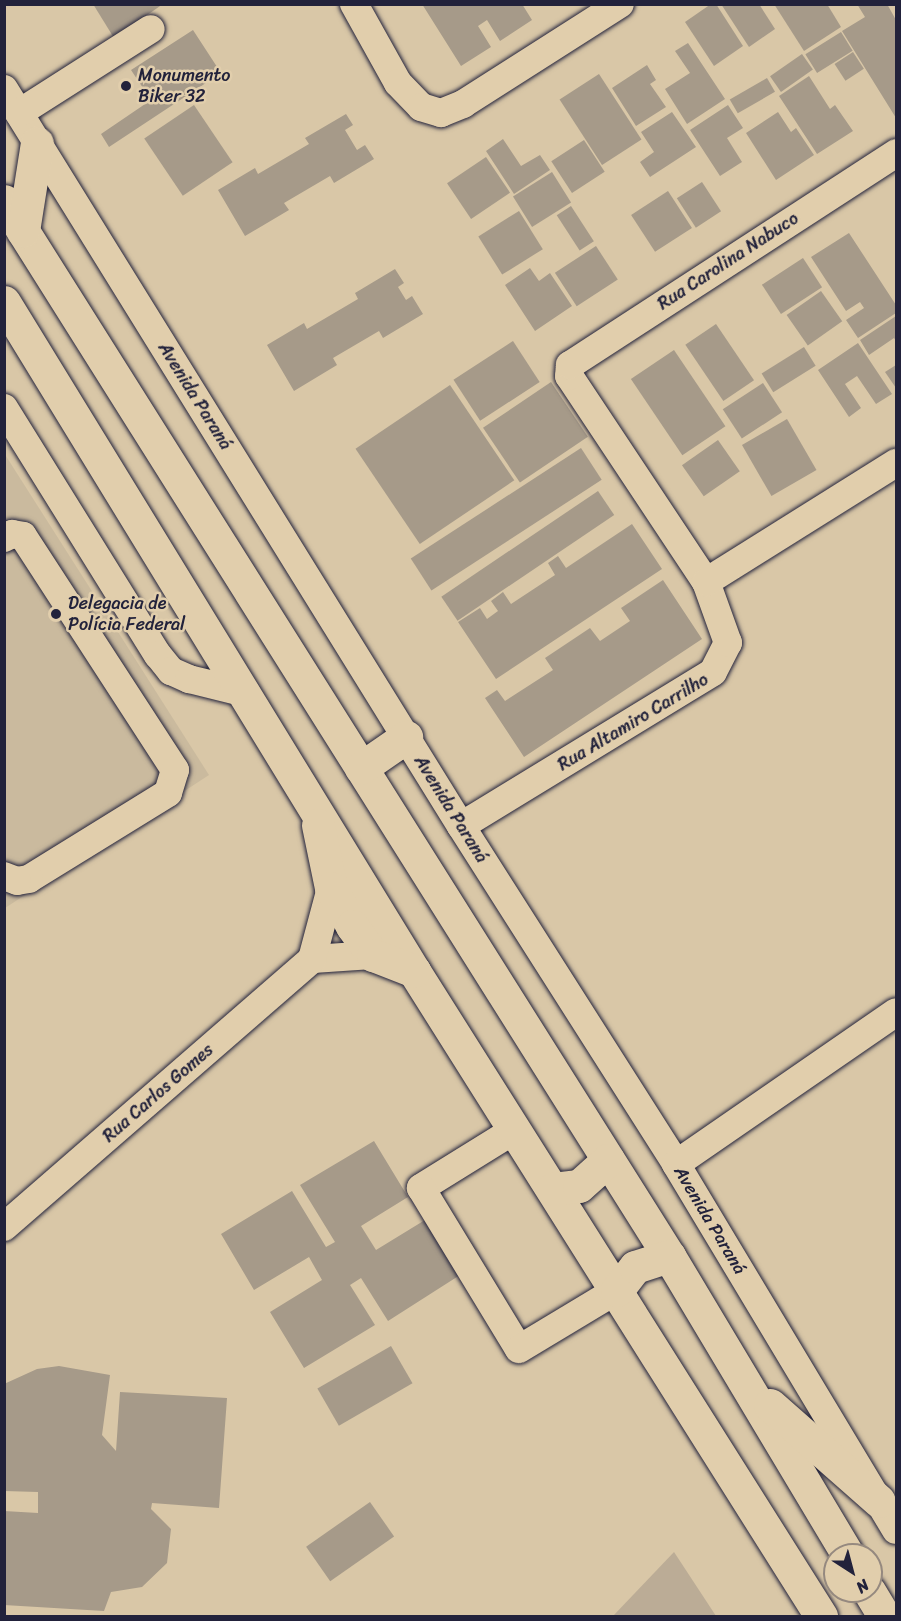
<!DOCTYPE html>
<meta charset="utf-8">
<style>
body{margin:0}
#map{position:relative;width:901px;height:1621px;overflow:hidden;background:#d9c7a7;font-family:Sriracha,sans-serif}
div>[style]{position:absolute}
.built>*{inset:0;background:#caba9e}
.green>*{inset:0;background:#bbac96}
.building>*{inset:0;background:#a69a89;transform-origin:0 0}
.roads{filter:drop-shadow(0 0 2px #22223b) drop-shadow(0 0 2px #22223b)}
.minor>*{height:28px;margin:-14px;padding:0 14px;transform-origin:14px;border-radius:14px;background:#e1ceac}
.major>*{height:33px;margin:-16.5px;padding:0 16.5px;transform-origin:16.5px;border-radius:16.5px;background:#e1ceac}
.dots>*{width:16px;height:16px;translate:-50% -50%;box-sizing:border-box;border:3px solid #e1ceac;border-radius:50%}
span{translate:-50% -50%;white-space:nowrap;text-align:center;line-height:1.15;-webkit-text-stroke:5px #e1ceac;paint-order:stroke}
.poi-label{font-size:18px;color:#22223b}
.left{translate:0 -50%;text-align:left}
.street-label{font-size:18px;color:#22223b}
.frame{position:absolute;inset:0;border:6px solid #22223b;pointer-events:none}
.north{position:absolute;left:823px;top:1543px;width:60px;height:60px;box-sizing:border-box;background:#e1ceac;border:2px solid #95897f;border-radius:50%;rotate:144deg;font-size:16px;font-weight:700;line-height:24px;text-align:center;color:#22223b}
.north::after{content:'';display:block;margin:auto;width:21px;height:27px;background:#22223b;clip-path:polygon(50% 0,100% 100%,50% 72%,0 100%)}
</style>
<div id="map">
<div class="built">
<div style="clip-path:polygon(4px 453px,209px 775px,5px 908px,4px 908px)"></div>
</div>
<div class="green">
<div style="clip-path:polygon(674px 1552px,716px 1616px,613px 1616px)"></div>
</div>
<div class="building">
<div style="clip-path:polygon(93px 4px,163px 4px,114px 38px)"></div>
<div style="clip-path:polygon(422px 4px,522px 4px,532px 20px,500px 41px,487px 20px,478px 26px,491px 47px,461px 66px)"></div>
<div style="clip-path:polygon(711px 4px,716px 4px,743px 46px,714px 66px,685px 22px)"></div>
<div style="clip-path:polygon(721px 4px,759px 4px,775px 29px,749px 47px)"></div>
<div style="clip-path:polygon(774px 4px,827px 4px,841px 27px,804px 51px)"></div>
<div style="clip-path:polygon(857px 4px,887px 4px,896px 20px,896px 118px,842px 31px,865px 17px)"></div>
<div style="clip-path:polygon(193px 30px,221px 73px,109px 147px,101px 134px,151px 100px,131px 70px)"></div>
<div style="left:841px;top:32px;width:22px;height:42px;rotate:58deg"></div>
<div style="clip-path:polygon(688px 43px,725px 99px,687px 124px,665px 89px,690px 73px,675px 51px)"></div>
<div style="left:853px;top:52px;width:20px;height:22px;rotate:57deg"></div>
<div style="left:802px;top:54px;width:19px;height:39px;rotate:55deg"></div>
<div style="clip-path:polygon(647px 65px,656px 80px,650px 84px,666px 107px,636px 126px,612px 88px)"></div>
<div style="left:599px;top:74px;width:78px;height:47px;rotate:57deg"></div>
<div style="clip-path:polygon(809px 76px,830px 109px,835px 105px,853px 131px,817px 154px,779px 96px)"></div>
<div style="left:767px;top:78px;width:16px;height:43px;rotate:60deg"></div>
<div style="left:194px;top:105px;width:69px;height:60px;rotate:56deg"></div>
<div style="clip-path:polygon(728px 105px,743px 128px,727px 138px,742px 162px,720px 176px,690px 130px)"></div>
<div style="clip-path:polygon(672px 112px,696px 147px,650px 177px,640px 162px,654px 152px,641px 132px)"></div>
<div style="clip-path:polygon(778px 112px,791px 132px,796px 128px,814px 155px,776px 180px,746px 133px)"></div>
<div style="clip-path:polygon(346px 114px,353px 125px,345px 130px,357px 150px,365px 145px,374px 159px,334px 183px,330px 176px,284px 203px,289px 210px,245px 236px,218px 190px,255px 168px,258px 174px,309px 144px,305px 138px)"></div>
<div style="clip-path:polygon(503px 139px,521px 166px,540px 155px,550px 170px,514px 194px,486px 151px)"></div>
<div style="left:584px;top:140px;width:38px;height:39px;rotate:57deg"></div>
<div style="left:486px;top:157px;width:43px;height:47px;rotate:56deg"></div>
<div style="left:552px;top:172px;width:36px;height:46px;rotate:58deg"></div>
<div style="left:702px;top:182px;width:35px;height:30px;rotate:57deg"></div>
<div style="left:668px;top:191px;width:44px;height:44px;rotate:57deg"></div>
<div style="left:571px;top:206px;width:42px;height:17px;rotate:57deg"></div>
<div style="left:519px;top:211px;width:45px;height:48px;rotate:58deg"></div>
<div style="clip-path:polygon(849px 233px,896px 305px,896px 313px,858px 338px,846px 320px,864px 308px,860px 302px,846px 311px,811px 257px)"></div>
<div style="left:596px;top:246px;width:40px;height:49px;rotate:57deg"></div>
<div style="left:803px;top:258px;width:35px;height:49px;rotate:57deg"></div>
<div style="clip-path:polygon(530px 268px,539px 281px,550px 273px,572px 306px,535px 331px,505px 285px)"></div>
<div style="clip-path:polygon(395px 269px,404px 283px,398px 287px,406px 300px,412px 296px,423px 314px,383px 338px,379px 331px,333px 358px,337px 365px,294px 391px,267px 345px,304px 323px,307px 329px,358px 299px,355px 293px)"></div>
<div style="left:821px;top:291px;width:37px;height:42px;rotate:55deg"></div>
<div style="clip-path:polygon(896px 316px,896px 341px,894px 338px,869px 355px,860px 340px)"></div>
<div style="left:716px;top:324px;width:68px;height:37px;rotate:56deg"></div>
<div style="left:513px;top:341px;width:49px;height:71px;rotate:57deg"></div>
<div style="clip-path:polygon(858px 343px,892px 394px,876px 404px,857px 376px,845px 384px,861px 408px,849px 417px,818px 370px)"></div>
<div style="left:804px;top:347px;width:22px;height:50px;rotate:58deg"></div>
<div style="left:674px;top:350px;width:92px;height:52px;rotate:56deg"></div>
<div style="clip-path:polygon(896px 365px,896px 388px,885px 372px)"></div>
<div style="left:551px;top:382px;width:66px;height:82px;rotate:56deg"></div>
<div style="left:763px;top:383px;width:35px;height:48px;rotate:57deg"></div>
<div style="left:450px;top:385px;width:115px;height:114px;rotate:56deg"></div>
<div style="left:787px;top:419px;width:59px;height:52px;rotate:60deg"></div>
<div style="left:718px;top:440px;width:38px;height:44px;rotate:55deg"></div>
<div style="left:581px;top:448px;width:38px;height:203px;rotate:57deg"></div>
<div style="left:598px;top:491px;width:29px;height:189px;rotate:56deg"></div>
<div style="clip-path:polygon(632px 524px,662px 569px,496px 679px,458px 622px,480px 608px,487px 619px,498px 611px,491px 601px,503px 592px,511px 604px,555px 575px,548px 563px,558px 556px,566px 568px)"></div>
<div style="clip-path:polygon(663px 580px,702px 639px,524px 757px,485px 698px,497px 690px,505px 701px,553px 670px,545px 658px,590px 628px,600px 641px,630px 621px,621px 608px)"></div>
<div style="clip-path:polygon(374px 1141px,408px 1197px,361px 1226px,376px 1250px,425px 1220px,460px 1275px,388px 1321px,361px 1278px,350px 1285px,375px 1325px,304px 1368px,270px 1312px,322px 1280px,309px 1257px,254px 1290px,221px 1234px,292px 1191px,326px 1247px,335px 1242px,300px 1185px)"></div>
<div style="left:391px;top:1346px;width:43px;height:85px;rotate:60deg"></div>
<div style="clip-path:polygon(59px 1366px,110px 1375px,102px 1435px,116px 1451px,120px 1392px,227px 1398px,219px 1508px,152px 1503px,151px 1509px,171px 1529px,167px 1563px,142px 1587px,111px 1592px,104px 1611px,4px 1605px,4px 1511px,38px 1513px,38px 1492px,4px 1491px,4px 1384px,37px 1369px)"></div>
<div style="left:370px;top:1502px;width:42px;height:78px;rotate:55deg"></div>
</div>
<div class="roads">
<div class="minor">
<div style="left:354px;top:4px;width:90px;rotate:60.9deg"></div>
<div style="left:398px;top:83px;width:33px;rotate:46deg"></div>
<div style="left:421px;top:107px;width:21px;rotate:17deg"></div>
<div style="left:441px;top:113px;width:24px;rotate:-22deg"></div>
<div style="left:463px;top:104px;width:186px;rotate:-32.5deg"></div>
<div style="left:4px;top:89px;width:867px;rotate:58.2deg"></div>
<div style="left:461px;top:826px;width:401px;rotate:57.5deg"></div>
<div style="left:676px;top:1164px;width:427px;rotate:59deg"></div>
<div style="left:19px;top:113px;width:156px;rotate:-32.5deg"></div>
<div style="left:4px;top:408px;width:291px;rotate:58.1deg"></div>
<div style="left:158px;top:655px;width:21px;rotate:51deg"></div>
<div style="left:171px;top:671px;width:20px;rotate:24deg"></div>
<div style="left:189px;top:679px;width:59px;rotate:13.8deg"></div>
<div style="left:4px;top:538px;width:9px;rotate:-27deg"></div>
<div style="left:12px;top:534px;width:11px;rotate:10deg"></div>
<div style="left:23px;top:536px;width:279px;rotate:57deg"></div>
<div style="left:175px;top:770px;width:24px;rotate:107deg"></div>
<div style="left:168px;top:793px;width:163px;rotate:148.3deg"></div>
<div style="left:29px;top:879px;width:12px;rotate:171deg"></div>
<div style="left:17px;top:881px;width:14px;rotate:-159deg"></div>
<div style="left:706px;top:582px;width:247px;rotate:-123.6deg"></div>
<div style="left:569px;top:376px;width:11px;rotate:-85deg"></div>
<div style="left:570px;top:365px;width:389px;rotate:-33deg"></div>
<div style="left:461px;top:826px;width:295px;rotate:-31.4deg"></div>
<div style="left:713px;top:672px;width:33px;rotate:-63deg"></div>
<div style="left:728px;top:643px;width:65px;rotate:-109.8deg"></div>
<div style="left:706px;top:582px;width:224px;rotate:-32.1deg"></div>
<div style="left:312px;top:959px;width:61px;rotate:-3.8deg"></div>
<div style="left:516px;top:1129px;width:112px;rotate:148.2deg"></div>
<div style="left:421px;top:1188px;width:188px;rotate:58.7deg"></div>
<div style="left:519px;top:1349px;width:114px;rotate:-31deg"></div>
<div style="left:676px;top:1164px;width:267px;rotate:-34.6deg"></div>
<div style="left:4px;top:1227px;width:408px;rotate:-41deg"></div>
<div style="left:312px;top:959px;width:73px;rotate:-75deg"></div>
</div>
<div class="major">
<div style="left:4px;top:201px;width:1247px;rotate:57.78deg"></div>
<div style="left:669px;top:1256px;width:348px;rotate:59.1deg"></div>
<div style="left:23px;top:231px;width:89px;rotate:-81deg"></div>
<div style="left:4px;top:302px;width:785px;rotate:58.5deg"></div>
<div style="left:414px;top:971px;width:763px;rotate:57.75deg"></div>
<div style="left:361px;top:768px;width:55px;rotate:-34.6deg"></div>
<div style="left:318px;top:825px;width:64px;rotate:78.3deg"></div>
<div style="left:331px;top:888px;width:43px;rotate:61.1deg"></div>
<div style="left:352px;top:926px;width:36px;rotate:54deg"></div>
<div style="left:373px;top:955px;width:44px;rotate:21.3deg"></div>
<div style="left:553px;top:1189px;width:26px;rotate:-7deg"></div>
<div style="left:579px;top:1186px;width:39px;rotate:-42deg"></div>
<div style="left:617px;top:1290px;width:29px;rotate:-52deg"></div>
<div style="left:635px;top:1267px;width:36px;rotate:-18deg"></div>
<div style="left:770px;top:1405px;width:145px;rotate:41.4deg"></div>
<div style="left:869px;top:1591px;width:29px;rotate:59deg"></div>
</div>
</div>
<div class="dots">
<div style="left:126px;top:86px;background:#22223b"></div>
<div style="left:56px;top:614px;background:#22223b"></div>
</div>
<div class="poi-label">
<span class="left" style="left:138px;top:86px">Monumento<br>Biker 32</span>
<span class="left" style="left:68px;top:614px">Delegacia de<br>Polícia Federal</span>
</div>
<div class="street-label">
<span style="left:728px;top:261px;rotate:-33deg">Rua Carolina Nabuco</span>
<span style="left:195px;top:396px;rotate:58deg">Avenida Paraná</span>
<span style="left:633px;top:722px;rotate:-31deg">Rua Altamiro Carrilho</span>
<span style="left:451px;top:809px;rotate:58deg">Avenida Paraná</span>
<span style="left:158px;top:1093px;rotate:-41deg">Rua Carlos Gomes</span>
<span style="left:710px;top:1220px;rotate:59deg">Avenida Paraná</span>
</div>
<div class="frame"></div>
<div class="north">N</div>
</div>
